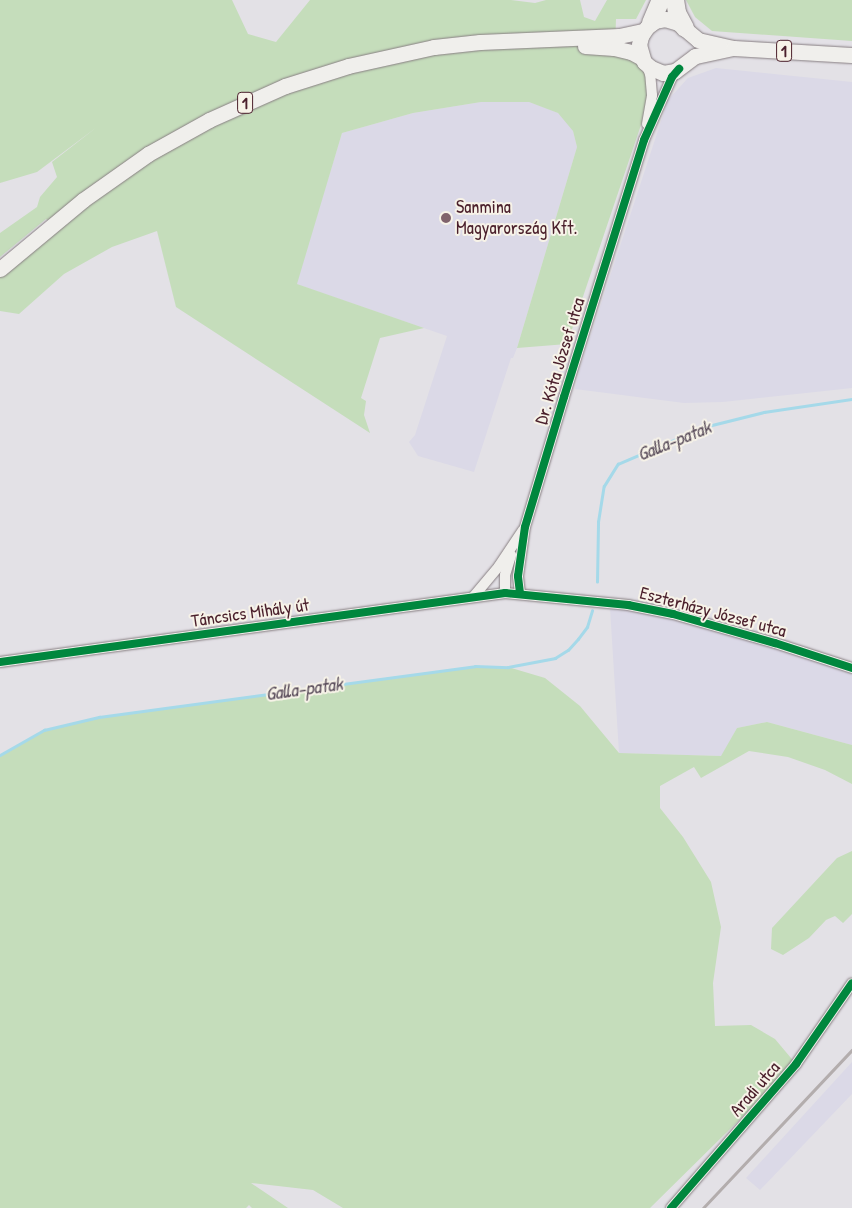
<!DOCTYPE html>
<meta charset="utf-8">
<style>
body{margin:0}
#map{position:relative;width:852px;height:1208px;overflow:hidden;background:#e3e1e6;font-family:"Patrick Hand",sans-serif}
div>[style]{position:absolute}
.built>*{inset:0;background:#dbd9e7}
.green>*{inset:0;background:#c5ddbb}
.stream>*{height:2.5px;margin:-1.25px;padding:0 1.25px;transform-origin:1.25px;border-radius:1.25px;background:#a5d9e9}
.roads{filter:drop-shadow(0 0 1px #877e82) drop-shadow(0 0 1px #877e82)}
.minor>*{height:10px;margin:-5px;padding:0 5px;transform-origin:5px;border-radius:5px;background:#f0efec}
.primary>*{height:15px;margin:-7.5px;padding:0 7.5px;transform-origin:7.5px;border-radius:7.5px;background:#f0efec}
.motorway>*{height:18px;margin:-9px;padding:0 9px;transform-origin:9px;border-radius:9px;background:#f0efec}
.rail>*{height:2.5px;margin:-1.25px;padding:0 1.25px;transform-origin:1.25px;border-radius:1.25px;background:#b3adad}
.cycleway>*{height:8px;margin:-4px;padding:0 4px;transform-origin:4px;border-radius:4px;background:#00873e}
.dots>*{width:14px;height:14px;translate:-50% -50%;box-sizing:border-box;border:2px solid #f7f3e8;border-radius:50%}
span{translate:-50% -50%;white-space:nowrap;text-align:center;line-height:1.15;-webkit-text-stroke:4px #f7f3e8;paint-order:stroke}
.shield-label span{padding:1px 4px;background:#f7f3e8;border:1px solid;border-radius:4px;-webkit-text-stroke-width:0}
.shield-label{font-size:16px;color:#4a1f2b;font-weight:700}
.poi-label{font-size:18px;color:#4a1f2b}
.left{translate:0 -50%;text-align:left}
.street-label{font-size:18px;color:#4a1f2b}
.water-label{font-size:19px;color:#5a4d5b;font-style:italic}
</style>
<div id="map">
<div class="built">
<div style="clip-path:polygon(716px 68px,852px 82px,852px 388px,723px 402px,684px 403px,575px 389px,581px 365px,668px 100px,688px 78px)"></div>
<div style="clip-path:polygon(481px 102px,529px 102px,544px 107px,558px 113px,567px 122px,573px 131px,577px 147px,517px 348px,513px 358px,511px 358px,474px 472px,418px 456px,409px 442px,415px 435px,447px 336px,296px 284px,342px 133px,413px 113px)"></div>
<div style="clip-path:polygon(610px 608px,642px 612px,724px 633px,852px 672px,852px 745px,767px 722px,737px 728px,722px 756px,619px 753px)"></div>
<div style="clip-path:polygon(852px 1062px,852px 1094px,760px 1190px,746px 1178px)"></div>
</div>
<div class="green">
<div style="clip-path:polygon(0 0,232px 0,248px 34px,276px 42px,310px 0,511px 0,535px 3px,546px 0,580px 0,584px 17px,595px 21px,607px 0,646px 0,636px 19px,616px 19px,615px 47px,645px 68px,649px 93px,642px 122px,567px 344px,517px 348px,577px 147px,573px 131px,558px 113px,529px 102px,481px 102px,413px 113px,342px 133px,297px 284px,424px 328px,380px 338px,361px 398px,366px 401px,364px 415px,370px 433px,176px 307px,157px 231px,112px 247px,64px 274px,19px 314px,0 311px,0 271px,52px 224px,46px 219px,0 257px,0 233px,37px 207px,40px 197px,57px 177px,52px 162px,97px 127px,37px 172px,0 183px)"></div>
<div style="clip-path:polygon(686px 0,852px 0,852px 41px,712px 31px,695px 17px)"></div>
<div style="clip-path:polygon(475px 666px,508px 667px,545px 678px,580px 706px,619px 753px,721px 756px,737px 728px,767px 722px,852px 745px,852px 784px,825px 770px,788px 757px,749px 751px,701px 778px,694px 767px,660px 786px,660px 808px,683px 837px,711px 882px,721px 927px,713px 983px,715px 1026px,751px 1025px,775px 1039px,796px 1064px,650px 1208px,343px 1208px,313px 1190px,251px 1183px,288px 1208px,252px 1208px,249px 1205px,246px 1208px,0 1208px,0 755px,44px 730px,99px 717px)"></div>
<div style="clip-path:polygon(852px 851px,852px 914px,843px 923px,835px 916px,826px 920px,809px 938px,783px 955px,771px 949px,772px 928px,837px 858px)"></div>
</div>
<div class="stream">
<div style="left:597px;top:582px;width:60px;rotate:-89deg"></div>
<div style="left:598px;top:522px;width:36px;rotate:-81deg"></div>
<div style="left:604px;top:486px;width:26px;rotate:-58deg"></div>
<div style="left:618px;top:464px;width:94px;rotate:-23.3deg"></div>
<div style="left:704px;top:427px;width:62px;rotate:-14deg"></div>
<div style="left:764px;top:412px;width:89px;rotate:-8.4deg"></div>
<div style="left:0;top:755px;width:51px;rotate:-29.6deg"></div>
<div style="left:44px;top:730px;width:57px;rotate:-13.3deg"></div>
<div style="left:99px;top:717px;width:379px;rotate:-7.7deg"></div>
<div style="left:475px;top:666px;width:33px;rotate:2deg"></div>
<div style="left:508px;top:667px;width:48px;rotate:-10.8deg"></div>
<div style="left:555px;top:658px;width:15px;rotate:-32deg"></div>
<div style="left:568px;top:650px;width:15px;rotate:-48deg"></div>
<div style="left:578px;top:639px;width:15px;rotate:-53deg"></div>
<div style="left:587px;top:627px;width:17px;rotate:-73deg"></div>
</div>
<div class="roads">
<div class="minor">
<div style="left:647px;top:124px;width:29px;rotate:-80deg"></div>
<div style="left:652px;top:95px;width:21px;rotate:-95deg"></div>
<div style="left:650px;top:74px;width:9px;rotate:-111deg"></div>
<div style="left:505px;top:593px;width:18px;rotate:-90deg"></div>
<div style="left:505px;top:575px;width:21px;rotate:-73deg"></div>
<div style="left:520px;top:593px;width:17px;rotate:-97deg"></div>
<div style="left:518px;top:576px;width:49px;rotate:-81.9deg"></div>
<div style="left:525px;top:527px;width:136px;rotate:-73.3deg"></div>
<div style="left:564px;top:397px;width:269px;rotate:-72.7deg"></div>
<div style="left:644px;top:140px;width:69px;rotate:-66deg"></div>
<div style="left:672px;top:77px;width:10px;rotate:-45deg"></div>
<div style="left:474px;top:596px;width:39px;rotate:-50deg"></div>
<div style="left:499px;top:566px;width:43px;rotate:-56.3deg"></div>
<div style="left:0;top:662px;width:510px;rotate:-7.78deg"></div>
<div style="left:505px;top:593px;width:124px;rotate:5.6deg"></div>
<div style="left:628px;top:605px;width:46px;rotate:11.3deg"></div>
<div style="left:673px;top:614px;width:106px;rotate:15.9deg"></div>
<div style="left:775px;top:643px;width:81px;rotate:18deg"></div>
<div style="left:671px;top:1208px;width:191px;rotate:-49deg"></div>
<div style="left:796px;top:1064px;width:98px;rotate:-55.3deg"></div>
</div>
<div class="primary">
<div style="left:585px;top:46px;width:29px;rotate:4deg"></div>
<div style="left:614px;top:48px;width:17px;rotate:13deg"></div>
<div style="left:631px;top:52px;width:13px;rotate:29deg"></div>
<div style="left:733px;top:48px;width:39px;rotate:168deg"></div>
<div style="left:695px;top:56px;width:25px;rotate:143deg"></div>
<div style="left:675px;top:71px;width:12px;rotate:171deg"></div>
<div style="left:663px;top:73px;width:13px;rotate:-157deg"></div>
<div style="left:651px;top:68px;width:9px;rotate:-139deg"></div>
<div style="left:644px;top:62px;width:18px;rotate:-106deg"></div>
<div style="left:639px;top:45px;width:9px;rotate:-77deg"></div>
<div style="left:641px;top:36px;width:11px;rotate:-56deg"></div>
<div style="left:647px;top:27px;width:10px;rotate:-37deg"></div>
<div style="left:655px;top:21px;width:10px;rotate:-11deg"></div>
<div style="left:665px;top:19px;width:14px;rotate:17deg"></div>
<div style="left:678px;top:23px;width:26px;rotate:40deg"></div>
<div style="left:698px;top:40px;width:36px;rotate:13deg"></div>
<div style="left:733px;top:48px;width:119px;rotate:3.4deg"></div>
<div style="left:0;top:269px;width:108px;rotate:-39.7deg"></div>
<div style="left:83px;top:200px;width:80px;rotate:-35.3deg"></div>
<div style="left:148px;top:154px;width:70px;rotate:-29.1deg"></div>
<div style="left:209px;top:120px;width:83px;rotate:-24.1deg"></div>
<div style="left:285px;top:86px;width:66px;rotate:-17.6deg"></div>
<div style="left:348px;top:66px;width:88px;rotate:-12.5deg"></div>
<div style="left:434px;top:47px;width:46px;rotate:-6.2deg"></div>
<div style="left:480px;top:42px;width:139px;rotate:-2.5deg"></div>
<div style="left:619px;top:36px;width:25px;rotate:-12deg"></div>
</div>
<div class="motorway">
<div style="left:675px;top:0;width:13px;rotate:81deg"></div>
<div style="left:677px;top:13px;width:17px;rotate:62deg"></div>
<div style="left:651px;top:23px;width:25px;rotate:-67deg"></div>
</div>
</div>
<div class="rail">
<div style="left:703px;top:1208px;width:217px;rotate:-46.7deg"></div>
</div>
<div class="cycleway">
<div style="left:520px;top:593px;width:17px;rotate:-97deg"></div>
<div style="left:518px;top:576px;width:49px;rotate:-81.9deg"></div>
<div style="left:525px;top:527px;width:136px;rotate:-73.3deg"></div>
<div style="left:564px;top:397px;width:269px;rotate:-72.7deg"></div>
<div style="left:644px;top:140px;width:69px;rotate:-66deg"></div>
<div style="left:672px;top:77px;width:11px;rotate:-49deg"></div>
<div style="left:0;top:662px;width:510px;rotate:-7.78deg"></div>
<div style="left:505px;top:593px;width:124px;rotate:5.6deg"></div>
<div style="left:628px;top:605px;width:46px;rotate:11.3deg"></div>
<div style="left:673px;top:614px;width:106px;rotate:15.9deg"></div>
<div style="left:775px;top:643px;width:81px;rotate:18deg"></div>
<div style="left:671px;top:1208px;width:191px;rotate:-49deg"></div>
<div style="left:796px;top:1064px;width:98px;rotate:-55.3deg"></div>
</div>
<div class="dots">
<div style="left:446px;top:218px;background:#80636c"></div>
</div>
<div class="shield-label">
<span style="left:784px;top:51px">1</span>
<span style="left:245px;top:103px">1</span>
</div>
<div class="poi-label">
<span class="left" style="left:456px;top:218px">Sanmina<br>Magyarország Kft.</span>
</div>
<div class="street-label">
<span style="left:560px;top:361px;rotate:-73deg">Dr. Kóta József utca</span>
<span style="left:713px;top:612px;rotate:15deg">Eszterházy József utca</span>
<span style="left:250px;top:613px;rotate:-8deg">Táncsics Mihály út</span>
<span style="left:755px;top:1089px;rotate:-49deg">Aradi utca</span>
</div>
<div class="water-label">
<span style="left:674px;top:441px;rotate:-22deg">Galla-patak</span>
<span style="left:304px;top:689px;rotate:-8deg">Galla-patak</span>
</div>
</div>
